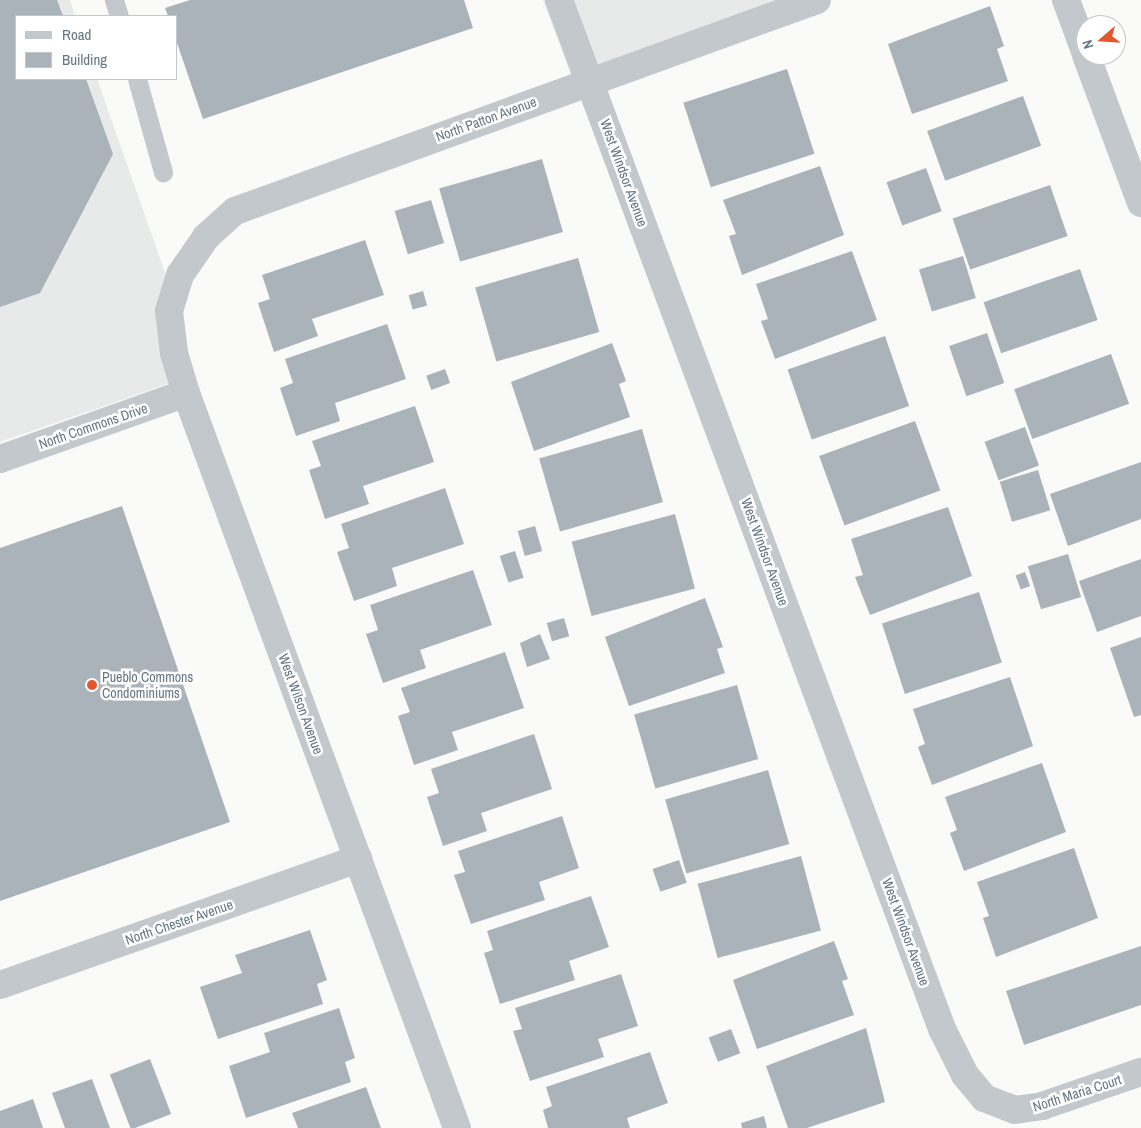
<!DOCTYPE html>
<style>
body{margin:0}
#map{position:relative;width:1141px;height:1128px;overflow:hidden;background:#fafaf8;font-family:"Archivo Narrow",sans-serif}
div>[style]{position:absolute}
.built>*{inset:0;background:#e8e9e9}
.building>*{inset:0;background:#aab3b9;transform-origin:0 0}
.service>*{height:19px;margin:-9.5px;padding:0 9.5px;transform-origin:9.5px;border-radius:9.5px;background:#c3c8cc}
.minor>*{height:28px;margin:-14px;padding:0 14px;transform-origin:14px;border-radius:14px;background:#c3c8cc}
.dots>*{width:14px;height:14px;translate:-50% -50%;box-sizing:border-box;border:2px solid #fff;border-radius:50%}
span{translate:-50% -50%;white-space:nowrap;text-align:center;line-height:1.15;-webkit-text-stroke:5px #fff;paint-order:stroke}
.street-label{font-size:14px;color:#657683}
.poi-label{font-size:14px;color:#657683}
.left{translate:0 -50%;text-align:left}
.legend{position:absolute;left:15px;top:15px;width:162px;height:65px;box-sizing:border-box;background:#fff;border:1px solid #c1c8cd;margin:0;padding:6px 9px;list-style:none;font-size:15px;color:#657683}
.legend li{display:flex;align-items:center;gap:10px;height:25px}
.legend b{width:25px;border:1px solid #c1c8cd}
.north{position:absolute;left:1076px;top:15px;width:50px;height:50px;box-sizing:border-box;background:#fff;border:1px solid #c1c8cd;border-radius:50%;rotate:251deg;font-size:14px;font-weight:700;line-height:20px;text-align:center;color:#657683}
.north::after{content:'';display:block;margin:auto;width:18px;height:22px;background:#e4572e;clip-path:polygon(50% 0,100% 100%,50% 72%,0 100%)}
</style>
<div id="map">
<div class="built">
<div style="clip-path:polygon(0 0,70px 0,75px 16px,16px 16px,16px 79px,97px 79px,168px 281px,173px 382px,0 442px)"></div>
<div style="clip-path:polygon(543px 0,786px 0,571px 75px)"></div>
</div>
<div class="building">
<div style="clip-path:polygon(0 0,57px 0,63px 16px,16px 16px,16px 79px,86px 79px,113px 154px,40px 293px,0 307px)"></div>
<div style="clip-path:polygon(190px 0,464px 0,473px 28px,203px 119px,176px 40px,176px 16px,168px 16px,165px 8px)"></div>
<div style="clip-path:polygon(990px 6px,1004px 46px,997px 49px,1008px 81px,912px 114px,888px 44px)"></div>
<div style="left:787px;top:69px;width:89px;height:109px;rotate:72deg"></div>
<div style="left:1023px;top:96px;width:53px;height:102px;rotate:70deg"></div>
<div style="left:542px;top:159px;width:76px;height:107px;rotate:74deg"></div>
<div style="clip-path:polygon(820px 166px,844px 235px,742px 275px,729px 236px,736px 234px,723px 200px)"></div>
<div style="left:926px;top:168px;width:46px;height:42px;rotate:70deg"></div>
<div style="left:1050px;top:185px;width:54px;height:103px;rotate:71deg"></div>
<div style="left:431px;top:200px;width:45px;height:38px;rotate:73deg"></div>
<div style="clip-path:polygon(365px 240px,384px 295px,312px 319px,318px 336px,274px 352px,258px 303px,270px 299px,262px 275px)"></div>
<div style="clip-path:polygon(852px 251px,877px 320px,775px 359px,761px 321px,768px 319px,756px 284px)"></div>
<div style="left:963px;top:256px;width:44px;height:46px;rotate:73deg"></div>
<div style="left:578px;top:258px;width:77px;height:107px;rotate:74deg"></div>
<div style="left:1080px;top:269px;width:54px;height:102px;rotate:71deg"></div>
<div style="left:423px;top:291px;width:15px;height:15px;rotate:74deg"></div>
<div style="clip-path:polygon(387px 324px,406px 379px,335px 403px,340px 421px,296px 436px,280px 388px,293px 383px,285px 359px)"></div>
<div style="left:987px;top:333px;width:53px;height:40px;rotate:71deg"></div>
<div style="left:885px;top:336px;width:74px;height:103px;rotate:71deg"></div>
<div style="clip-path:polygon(612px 343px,626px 381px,619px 384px,630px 417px,534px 451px,511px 382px)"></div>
<div style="left:1111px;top:354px;width:53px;height:103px;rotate:70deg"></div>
<div style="left:445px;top:369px;width:15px;height:20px;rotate:70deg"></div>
<div style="clip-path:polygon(415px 406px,434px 462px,363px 486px,369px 504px,325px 519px,309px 470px,321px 466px,312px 441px)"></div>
<div style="left:915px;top:421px;width:74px;height:102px;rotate:70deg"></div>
<div style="left:1025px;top:427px;width:41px;height:43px;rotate:70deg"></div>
<div style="left:642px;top:429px;width:76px;height:107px;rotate:74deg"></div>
<div style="clip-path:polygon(1141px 462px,1141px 519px,1068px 546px,1050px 494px)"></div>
<div style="left:1038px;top:470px;width:42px;height:40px;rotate:73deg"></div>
<div style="clip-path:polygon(445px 488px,464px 544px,392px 568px,397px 586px,354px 601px,337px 552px,349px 548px,341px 524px)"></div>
<div style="clip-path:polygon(122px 506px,230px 822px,0 901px,0 548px)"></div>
<div style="clip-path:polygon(948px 507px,972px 576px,870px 615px,855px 577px,863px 575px,851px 539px)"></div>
<div style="left:675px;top:514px;width:77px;height:107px;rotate:75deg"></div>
<div style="left:535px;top:526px;width:26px;height:18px;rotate:74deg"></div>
<div style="left:515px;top:551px;width:28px;height:16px;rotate:72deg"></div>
<div style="left:1068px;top:554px;width:45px;height:42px;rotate:73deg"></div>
<div style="clip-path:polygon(1141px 559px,1141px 616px,1097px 632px,1079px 581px)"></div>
<div style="clip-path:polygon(473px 570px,492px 625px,420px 650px,426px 668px,383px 683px,366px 634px,378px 630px,370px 605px)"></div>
<div style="left:1025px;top:572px;width:15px;height:10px;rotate:70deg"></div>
<div style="left:979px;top:592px;width:74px;height:102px;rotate:72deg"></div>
<div style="clip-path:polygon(705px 598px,723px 647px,717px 649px,725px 673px,629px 706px,605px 637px)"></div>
<div style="left:564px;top:618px;width:19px;height:18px;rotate:74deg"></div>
<div style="clip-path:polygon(540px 634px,550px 659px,527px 667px,520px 643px)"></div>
<div style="clip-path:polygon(1141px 637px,1141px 715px,1134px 717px,1110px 648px)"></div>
<div style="clip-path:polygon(505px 652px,524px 708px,452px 732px,458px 750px,414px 765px,398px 716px,410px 712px,401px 688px)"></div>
<div style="clip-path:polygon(1010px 677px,1033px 746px,932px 785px,918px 747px,925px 744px,913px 709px)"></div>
<div style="left:737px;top:685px;width:77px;height:107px;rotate:74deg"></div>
<div style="clip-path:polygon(534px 734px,552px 789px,481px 813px,487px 831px,443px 846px,427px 797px,439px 793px,431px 769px)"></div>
<div style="clip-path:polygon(1042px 763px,1066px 832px,964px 871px,950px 833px,957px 830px,945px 797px)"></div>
<div style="left:768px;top:770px;width:77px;height:107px;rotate:74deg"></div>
<div style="clip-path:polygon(562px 816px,579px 868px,539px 882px,545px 900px,471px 924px,454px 875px,465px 872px,458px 851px)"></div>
<div style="clip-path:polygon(1074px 848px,1098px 918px,996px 957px,983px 918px,989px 916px,977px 882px)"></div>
<div style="left:801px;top:856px;width:77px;height:107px;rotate:75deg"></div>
<div style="left:679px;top:860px;width:24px;height:28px;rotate:71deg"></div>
<div style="clip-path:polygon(591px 896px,609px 947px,569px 961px,575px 980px,500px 1004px,484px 953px,493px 950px,487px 931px)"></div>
<div style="clip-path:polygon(310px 930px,327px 980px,317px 984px,323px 1004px,218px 1039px,200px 987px,242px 973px,235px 955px)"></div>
<div style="clip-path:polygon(834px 941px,848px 979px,842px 981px,854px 1015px,757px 1049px,733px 980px)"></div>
<div style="clip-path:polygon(1141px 946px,1141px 1005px,1024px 1045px,1006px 991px)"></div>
<div style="clip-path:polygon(621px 974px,638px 1026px,598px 1039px,604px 1057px,530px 1081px,513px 1031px,522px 1029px,515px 1008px)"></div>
<div style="clip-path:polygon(339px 1008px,355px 1058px,345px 1062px,351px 1082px,246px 1118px,229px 1066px,270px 1052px,264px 1033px)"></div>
<div style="clip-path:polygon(866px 1028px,885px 1102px,807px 1128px,788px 1128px,766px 1066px)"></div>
<div style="left:731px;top:1029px;width:26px;height:24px;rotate:69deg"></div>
<div style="clip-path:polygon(650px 1052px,668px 1103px,627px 1118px,630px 1128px,548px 1128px,543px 1110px,552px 1106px,546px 1087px)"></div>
<div style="left:150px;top:1059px;width:59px;height:43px;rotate:69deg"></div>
<div style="clip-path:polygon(92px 1079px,110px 1128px,65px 1128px,52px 1093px)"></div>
<div style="clip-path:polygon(366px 1087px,381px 1128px,298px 1128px,292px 1113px)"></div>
<div style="clip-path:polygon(33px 1099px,43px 1128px,0 1128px,0 1111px)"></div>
<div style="clip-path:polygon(764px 1116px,767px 1128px,742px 1128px,741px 1123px)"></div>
</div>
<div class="service">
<div style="left:114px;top:0;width:17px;rotate:73deg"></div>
<div style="left:137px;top:79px;width:97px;rotate:74.4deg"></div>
</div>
<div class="minor">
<div style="left:559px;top:0;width:1098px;rotate:69.58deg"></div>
<div style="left:942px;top:1029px;width:51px;rotate:63.4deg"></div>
<div style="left:965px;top:1075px;width:30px;rotate:50deg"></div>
<div style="left:984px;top:1098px;width:33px;rotate:21deg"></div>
<div style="left:1015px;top:1110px;width:27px;rotate:-8deg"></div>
<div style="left:1042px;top:1106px;width:105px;rotate:-19deg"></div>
<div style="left:1066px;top:0;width:58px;rotate:69.7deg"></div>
<div style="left:1086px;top:55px;width:158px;rotate:69.6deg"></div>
<div style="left:0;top:459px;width:197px;rotate:-19.5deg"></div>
<div style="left:0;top:985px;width:380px;rotate:-19.4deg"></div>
<div style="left:457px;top:1128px;width:783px;rotate:-110.24deg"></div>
<div style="left:186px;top:393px;width:42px;rotate:-106.7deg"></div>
<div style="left:174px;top:353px;width:42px;rotate:-96.8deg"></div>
<div style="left:169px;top:311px;width:38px;rotate:-73deg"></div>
<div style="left:180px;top:275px;width:46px;rotate:-55.6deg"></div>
<div style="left:206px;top:237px;width:39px;rotate:-42deg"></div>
<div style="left:235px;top:211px;width:619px;rotate:-19.93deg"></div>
</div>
<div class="dots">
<div style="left:92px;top:685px;background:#e4572e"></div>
</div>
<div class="street-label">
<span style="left:486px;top:119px;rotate:-20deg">North Patton Avenue</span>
<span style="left:624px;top:173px;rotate:70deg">West Windsor Avenue</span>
<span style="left:93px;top:426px;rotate:-19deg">North Commons Drive</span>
<span style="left:765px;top:552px;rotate:70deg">West Windsor Avenue</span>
<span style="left:301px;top:704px;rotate:70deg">West Wilson Avenue</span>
<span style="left:179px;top:922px;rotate:-19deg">North Chester Avenue</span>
<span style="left:906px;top:932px;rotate:70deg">West Windsor Avenue</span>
<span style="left:1077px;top:1093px;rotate:-18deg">North Maria Court</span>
</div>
<div class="poi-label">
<span class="left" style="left:102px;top:685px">Pueblo Commons<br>Condominiums</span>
</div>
<ul class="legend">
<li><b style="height:6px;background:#c3c8cc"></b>Road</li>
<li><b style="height:14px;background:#aab3b9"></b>Building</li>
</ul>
<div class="north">N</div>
</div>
